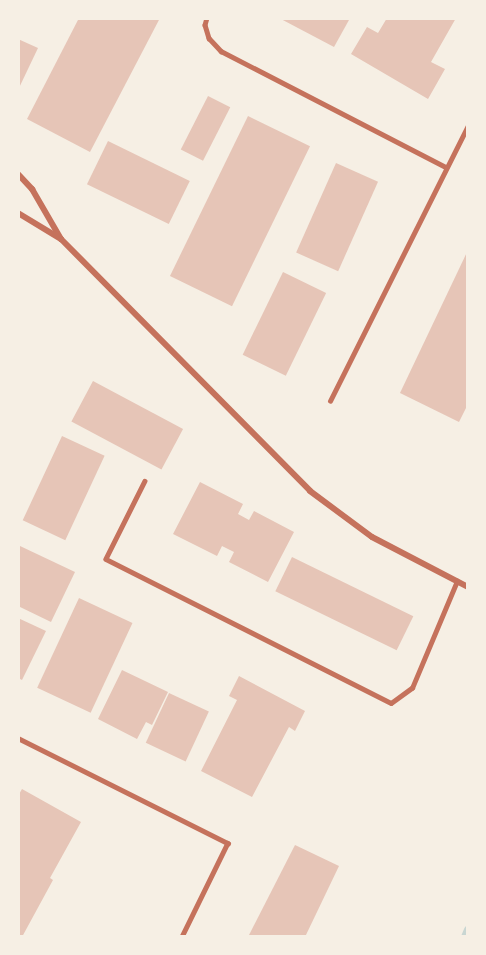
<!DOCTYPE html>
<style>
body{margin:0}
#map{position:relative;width:486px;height:955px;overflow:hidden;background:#f6efe4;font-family:"PT Serif",serif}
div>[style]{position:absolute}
.stream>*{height:8px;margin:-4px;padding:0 4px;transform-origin:4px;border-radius:4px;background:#c9d6d2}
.building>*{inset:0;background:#e6c5b7;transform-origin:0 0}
.service>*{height:4.5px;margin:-2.25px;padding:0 2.25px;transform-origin:2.25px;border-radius:2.25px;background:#c5725c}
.minor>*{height:6px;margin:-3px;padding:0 3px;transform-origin:3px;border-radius:3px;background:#c5725c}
span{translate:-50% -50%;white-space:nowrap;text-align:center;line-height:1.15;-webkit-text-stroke:4.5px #f6efe4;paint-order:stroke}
.frame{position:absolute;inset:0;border:20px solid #f6efe4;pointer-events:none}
</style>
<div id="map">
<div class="stream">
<div style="left:465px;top:937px;width:8px;rotate:-67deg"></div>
</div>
<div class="building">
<div style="clip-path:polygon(79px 18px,160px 18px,90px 152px,27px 119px)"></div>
<div style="clip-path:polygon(279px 18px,344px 18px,349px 20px,334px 47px)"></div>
<div style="clip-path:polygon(387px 18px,456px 18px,431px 62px,445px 69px,428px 99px,351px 54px,367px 27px,378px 33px)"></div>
<div style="clip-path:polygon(18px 39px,38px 48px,18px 90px)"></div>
<div style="left:208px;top:96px;width:25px;height:60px;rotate:27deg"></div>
<div style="left:248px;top:116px;width:69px;height:178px;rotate:26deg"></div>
<div style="left:108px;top:141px;width:91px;height:48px;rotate:26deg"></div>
<div style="left:336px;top:163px;width:46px;height:98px;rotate:24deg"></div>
<div style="clip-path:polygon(468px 250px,468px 404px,459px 422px,400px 393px)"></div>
<div style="left:283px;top:272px;width:48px;height:92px;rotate:26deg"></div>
<div style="left:93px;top:381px;width:102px;height:46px;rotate:28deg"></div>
<div style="left:62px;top:436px;width:47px;height:93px;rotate:25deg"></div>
<div style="clip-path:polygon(200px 482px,243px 504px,238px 514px,249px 520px,254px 511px,294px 532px,268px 582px,229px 562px,234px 552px,222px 546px,217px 556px,173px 534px)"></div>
<div style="clip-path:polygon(20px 546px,75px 572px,51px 622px,18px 606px)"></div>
<div style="left:292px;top:557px;width:135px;height:38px;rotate:26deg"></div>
<div style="left:79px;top:598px;width:59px;height:99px;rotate:25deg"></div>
<div style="clip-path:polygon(18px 618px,46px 631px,22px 680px,18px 678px)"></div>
<div style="clip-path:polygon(122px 670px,168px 692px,152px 725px,146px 722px,137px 739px,98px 719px)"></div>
<div style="clip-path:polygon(239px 676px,305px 711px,295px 731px,289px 727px,252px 797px,201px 771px,237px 700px,229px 696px)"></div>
<div style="left:169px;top:693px;width:44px;height:55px;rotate:25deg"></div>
<div style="clip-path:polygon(22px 789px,81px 822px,50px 878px,53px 880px,22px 937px,18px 937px,18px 796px)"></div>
<div style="clip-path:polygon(295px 845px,339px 866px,305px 937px,248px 937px)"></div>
</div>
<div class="service">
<div style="left:207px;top:18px;width:7px;rotate:106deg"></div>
<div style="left:205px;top:25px;width:14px;rotate:73deg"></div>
<div style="left:209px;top:38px;width:18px;rotate:47deg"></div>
<div style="left:221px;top:51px;width:253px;rotate:27.3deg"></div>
<div style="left:330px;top:401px;width:308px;rotate:-63.4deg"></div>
<div style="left:145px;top:481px;width:87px;rotate:116.6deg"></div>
<div style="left:106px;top:559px;width:319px;rotate:26.8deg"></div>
<div style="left:391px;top:703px;width:26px;rotate:-36deg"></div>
<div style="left:412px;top:688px;width:116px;rotate:-67.2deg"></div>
<div style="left:18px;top:738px;width:235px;rotate:26.6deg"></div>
<div style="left:228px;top:843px;width:105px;rotate:116.1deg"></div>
</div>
<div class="minor">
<div style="left:18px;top:174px;width:21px;rotate:47deg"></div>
<div style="left:32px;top:189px;width:58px;rotate:59.9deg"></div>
<div style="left:18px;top:213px;width:50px;rotate:31.2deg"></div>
<div style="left:61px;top:239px;width:354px;rotate:45.3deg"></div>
<div style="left:310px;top:491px;width:77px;rotate:36.6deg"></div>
<div style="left:372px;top:537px;width:108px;rotate:27.5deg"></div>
</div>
<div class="frame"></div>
</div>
